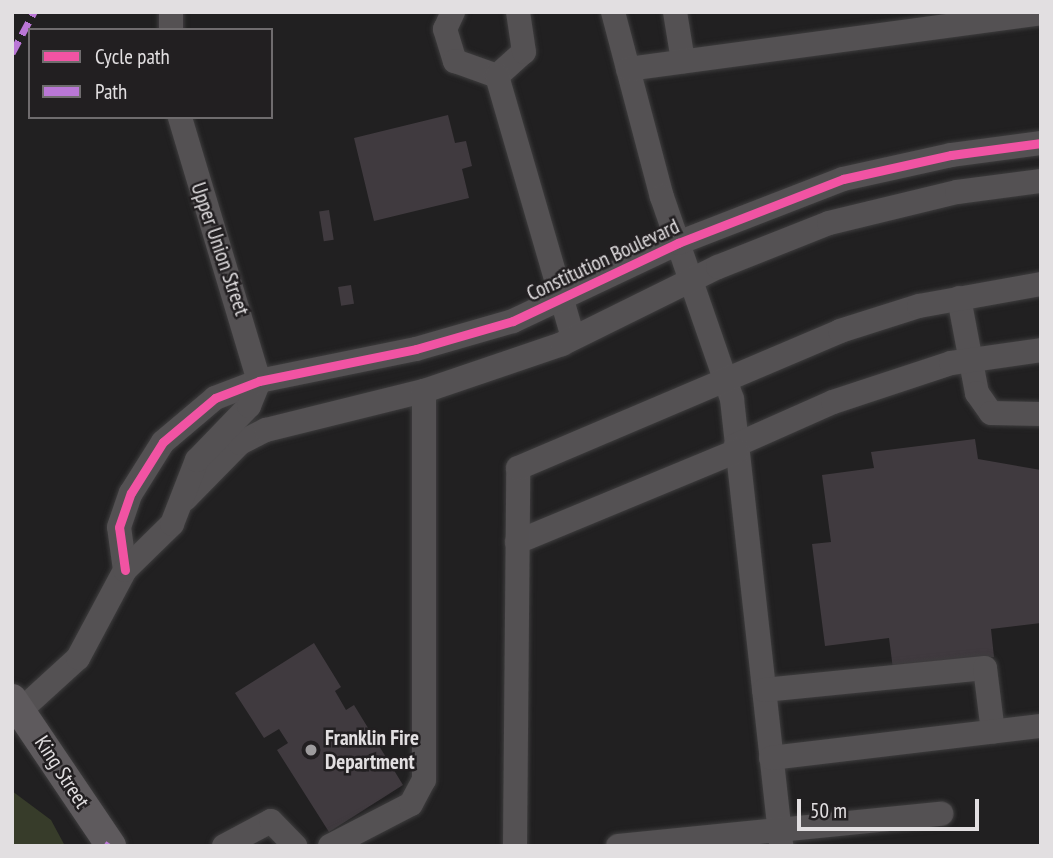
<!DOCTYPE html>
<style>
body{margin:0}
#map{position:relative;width:1053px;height:858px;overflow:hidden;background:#212021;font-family:"PT Sans Narrow",sans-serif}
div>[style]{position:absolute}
.green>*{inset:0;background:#373c2a}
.building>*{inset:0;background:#403a3f;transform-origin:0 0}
.roads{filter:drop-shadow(0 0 2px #3e3d3e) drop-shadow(0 0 2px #3e3d3e)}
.minor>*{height:24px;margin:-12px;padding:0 12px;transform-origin:12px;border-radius:12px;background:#545153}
.major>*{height:30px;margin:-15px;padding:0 15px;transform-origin:15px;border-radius:15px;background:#5e5a5d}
.quiet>*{height:7px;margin-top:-3.5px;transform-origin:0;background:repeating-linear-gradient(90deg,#ba77d6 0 14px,transparent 0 21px)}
.cycleway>*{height:9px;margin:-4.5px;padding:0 4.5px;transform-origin:4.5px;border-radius:4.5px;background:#f153a3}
.dots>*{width:19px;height:19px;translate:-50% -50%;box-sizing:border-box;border:4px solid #221f21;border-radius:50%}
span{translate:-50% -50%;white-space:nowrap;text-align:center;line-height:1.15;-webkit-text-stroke:5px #221f21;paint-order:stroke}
.street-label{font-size:21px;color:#e2dfe1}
.poi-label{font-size:21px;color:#e2dfe1;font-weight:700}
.left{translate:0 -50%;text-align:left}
.frame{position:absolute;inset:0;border:14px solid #e2dfe1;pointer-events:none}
.legend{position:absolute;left:28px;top:28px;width:245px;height:91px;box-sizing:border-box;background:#221f21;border:2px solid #6f6c6e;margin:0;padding:9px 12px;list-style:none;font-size:21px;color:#e2dfe1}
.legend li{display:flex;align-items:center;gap:14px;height:35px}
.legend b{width:35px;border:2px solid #6f6c6e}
.scale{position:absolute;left:797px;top:799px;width:182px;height:32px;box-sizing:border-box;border:4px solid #e2dfe1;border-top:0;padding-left:9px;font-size:21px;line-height:24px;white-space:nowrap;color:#e2dfe1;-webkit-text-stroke:5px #221f21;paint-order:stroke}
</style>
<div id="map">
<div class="green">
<div style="clip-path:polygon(12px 791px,51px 820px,65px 846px,12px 846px)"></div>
</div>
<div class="building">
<div style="clip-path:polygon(448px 115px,455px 143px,466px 141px,472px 166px,462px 169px,469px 198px,374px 221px,354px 138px)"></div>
<div style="left:329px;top:210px;width:30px;height:10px;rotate:81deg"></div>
<div style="left:351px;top:285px;width:19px;height:13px;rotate:81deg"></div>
<div style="clip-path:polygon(975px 439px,978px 459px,1041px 470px,1041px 623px,991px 629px,994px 657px,893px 669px,889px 638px,825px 646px,812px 544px,831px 542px,822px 475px,874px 468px,871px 452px)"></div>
<div style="clip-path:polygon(314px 643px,341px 687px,335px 691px,346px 710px,354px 705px,403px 785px,329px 832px,277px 750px,288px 743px,279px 729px,264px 738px,235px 693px)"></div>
</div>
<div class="roads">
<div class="minor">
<div style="left:171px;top:12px;width:18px;rotate:90deg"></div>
<div style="left:453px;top:12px;width:19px;rotate:115deg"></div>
<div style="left:445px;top:29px;width:34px;rotate:73deg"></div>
<div style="left:455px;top:61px;width:45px;rotate:19.7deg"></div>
<div style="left:497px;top:76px;width:36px;rotate:-42deg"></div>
<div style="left:524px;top:52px;width:40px;rotate:-98.5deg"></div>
<div style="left:613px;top:12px;width:191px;rotate:75.2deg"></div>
<div style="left:662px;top:197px;width:214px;rotate:70.9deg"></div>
<div style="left:732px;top:399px;width:450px;rotate:83.7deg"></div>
<div style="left:675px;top:12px;width:50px;rotate:80.7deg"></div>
<div style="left:628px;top:69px;width:417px;rotate:-7.7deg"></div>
<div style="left:497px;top:76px;width:272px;rotate:73.8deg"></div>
<div style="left:959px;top:298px;width:97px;rotate:79.3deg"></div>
<div style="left:977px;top:393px;width:24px;rotate:55deg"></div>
<div style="left:991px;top:413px;width:50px;rotate:1.1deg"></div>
<div style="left:736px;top:445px;width:106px;rotate:-23.9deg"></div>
<div style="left:833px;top:402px;width:124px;rotate:-18.3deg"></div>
<div style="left:951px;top:363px;width:91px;rotate:-8.2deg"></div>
<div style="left:185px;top:499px;width:78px;rotate:-45.5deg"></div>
<div style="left:240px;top:443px;width:29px;rotate:-27deg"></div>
<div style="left:266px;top:430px;width:163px;rotate:-13.9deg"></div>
<div style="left:424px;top:391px;width:146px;rotate:-18.8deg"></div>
<div style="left:562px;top:344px;width:174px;rotate:-26.3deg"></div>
<div style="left:718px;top:267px;width:119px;rotate:-21.6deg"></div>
<div style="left:829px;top:223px;width:132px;rotate:-13.6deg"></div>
<div style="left:957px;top:192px;width:85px;rotate:-7.5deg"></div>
<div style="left:517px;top:542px;width:238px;rotate:-22.5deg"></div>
<div style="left:125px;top:570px;width:43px;rotate:-97.9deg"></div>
<div style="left:119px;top:527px;width:36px;rotate:-71deg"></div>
<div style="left:131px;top:493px;width:60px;rotate:-57.9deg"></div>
<div style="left:163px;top:442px;width:68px;rotate:-40.2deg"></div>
<div style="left:215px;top:398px;width:47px;rotate:-21.1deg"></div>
<div style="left:259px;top:381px;width:160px;rotate:-11.5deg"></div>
<div style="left:416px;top:349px;width:101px;rotate:-16.1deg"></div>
<div style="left:513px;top:321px;width:183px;rotate:-25.3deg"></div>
<div style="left:678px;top:243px;width:177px;rotate:-21.2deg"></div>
<div style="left:843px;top:179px;width:111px;rotate:-12.5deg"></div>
<div style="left:951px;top:155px;width:91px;rotate:-7.6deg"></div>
<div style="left:764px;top:690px;width:222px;rotate:-5.7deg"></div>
<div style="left:985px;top:668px;width:64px;rotate:82.9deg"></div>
<div style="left:21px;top:710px;width:77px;rotate:-42.4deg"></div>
<div style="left:78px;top:658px;width:100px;rotate:-61.9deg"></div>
<div style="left:125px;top:570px;width:66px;rotate:-44.4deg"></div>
<div style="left:172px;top:524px;width:69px;rotate:-68.7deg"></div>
<div style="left:197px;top:460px;width:75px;rotate:-46.1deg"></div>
<div style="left:249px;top:406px;width:27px;rotate:-68deg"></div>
<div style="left:259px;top:381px;width:276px;rotate:-106.7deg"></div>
<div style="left:771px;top:758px;width:272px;rotate:-6.8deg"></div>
<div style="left:224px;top:846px;width:53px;rotate:-28deg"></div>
<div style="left:271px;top:821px;width:35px;rotate:46deg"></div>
<div style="left:330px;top:846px;width:91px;rotate:-27.4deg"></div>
<div style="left:411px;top:804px;width:27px;rotate:-62deg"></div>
<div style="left:424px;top:780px;width:389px;rotate:-90deg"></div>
<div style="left:515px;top:846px;width:378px;rotate:-89.5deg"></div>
<div style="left:518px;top:468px;width:350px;rotate:-23deg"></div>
<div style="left:840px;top:331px;width:83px;rotate:-17.6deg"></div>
<div style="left:919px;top:306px;width:124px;rotate:-10.2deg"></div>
<div style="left:618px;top:846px;width:325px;rotate:-5.7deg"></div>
</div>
<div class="major">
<div style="left:12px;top:699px;width:177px;rotate:56deg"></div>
</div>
</div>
<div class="quiet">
<div style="left:12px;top:53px;width:47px;rotate:-61.8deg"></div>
<div style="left:107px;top:846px;width:4px;rotate:-56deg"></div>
</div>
<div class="cycleway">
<div style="left:125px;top:570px;width:43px;rotate:-97.9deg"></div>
<div style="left:119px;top:527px;width:36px;rotate:-71deg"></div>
<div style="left:131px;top:493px;width:60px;rotate:-57.9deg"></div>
<div style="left:163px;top:442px;width:68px;rotate:-40.2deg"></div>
<div style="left:215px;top:398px;width:47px;rotate:-21.1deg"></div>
<div style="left:259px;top:381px;width:160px;rotate:-11.5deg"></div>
<div style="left:416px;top:349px;width:101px;rotate:-16.1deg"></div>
<div style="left:513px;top:321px;width:183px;rotate:-25.3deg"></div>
<div style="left:678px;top:243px;width:177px;rotate:-21.2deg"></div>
<div style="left:843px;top:179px;width:111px;rotate:-12.5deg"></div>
<div style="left:951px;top:155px;width:91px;rotate:-7.6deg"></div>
</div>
<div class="dots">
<div style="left:311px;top:750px;background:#9e9c9e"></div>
</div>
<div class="street-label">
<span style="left:220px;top:249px;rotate:71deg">Upper Union Street</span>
<span style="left:603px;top:260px;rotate:-25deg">Constitution Boulevard</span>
<span style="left:62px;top:772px;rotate:57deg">King Street</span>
</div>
<div class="poi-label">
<span class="left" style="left:325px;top:750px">Franklin Fire<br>Department</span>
</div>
<div class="frame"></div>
<ul class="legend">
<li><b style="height:9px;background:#f153a3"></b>Cycle path</li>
<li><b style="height:9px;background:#ba77d6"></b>Path</li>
</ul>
<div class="scale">50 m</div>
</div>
